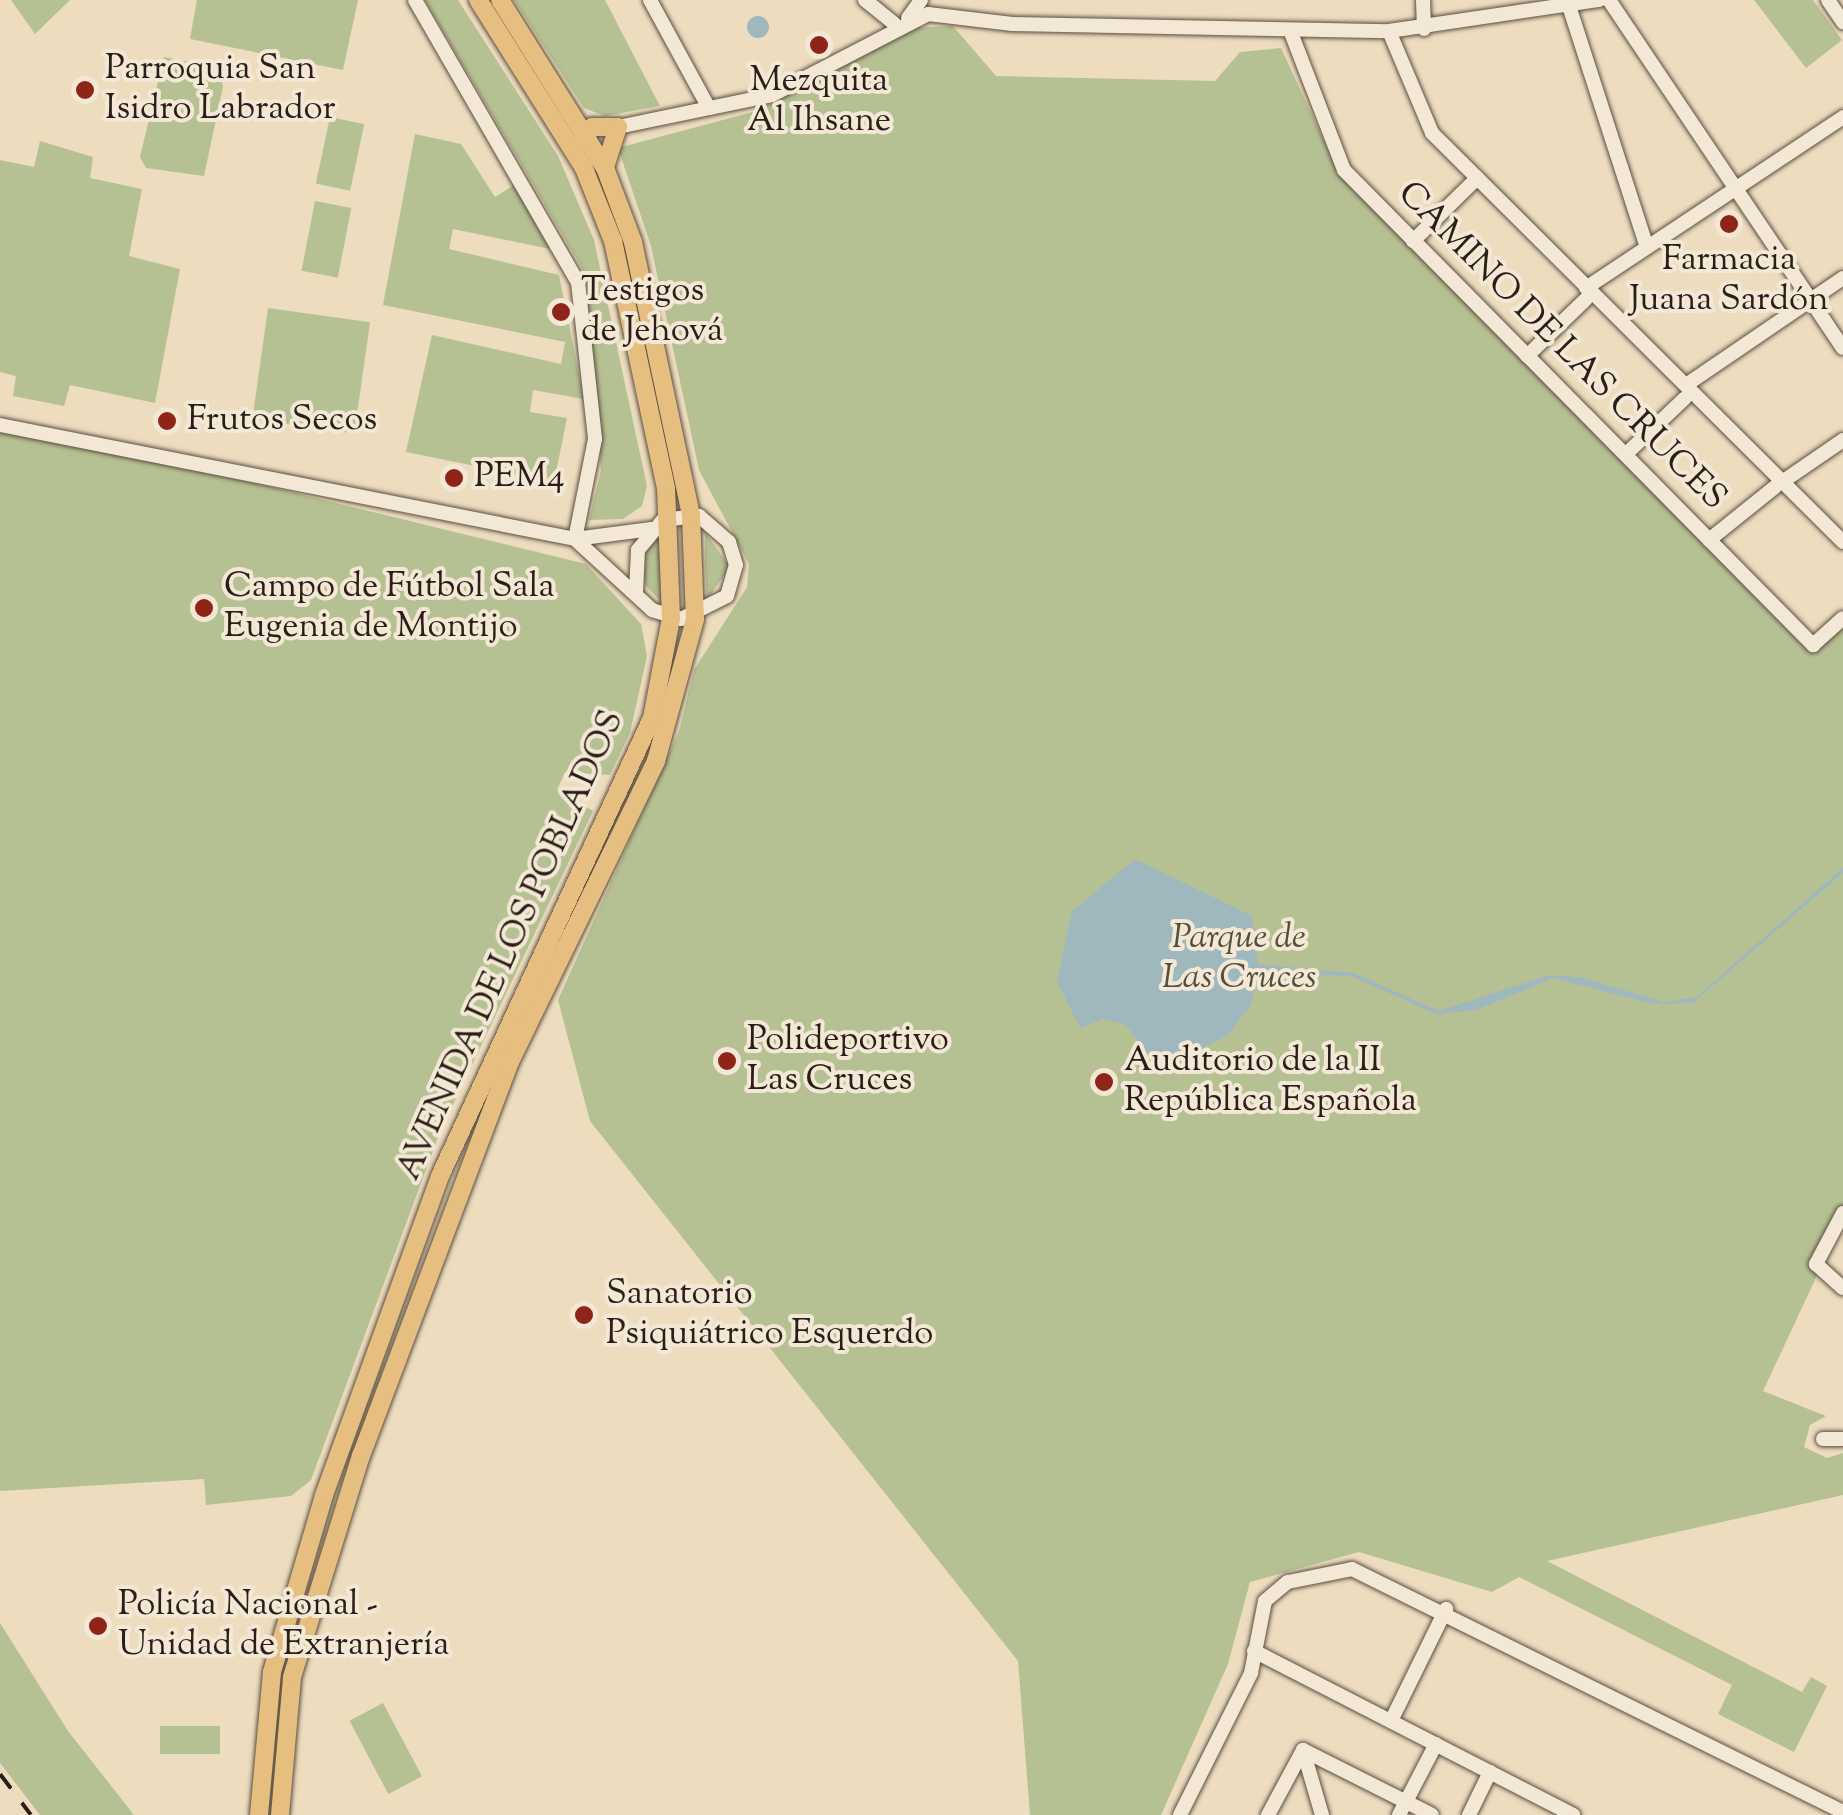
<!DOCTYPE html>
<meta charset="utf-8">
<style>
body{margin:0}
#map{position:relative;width:1843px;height:1815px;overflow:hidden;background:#eddcbe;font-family:"Sorts Mill Goudy",serif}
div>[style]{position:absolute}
.green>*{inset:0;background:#b6c193;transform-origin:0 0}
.water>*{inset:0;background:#9fb8bd}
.round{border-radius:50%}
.roads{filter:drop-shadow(0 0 2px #5b4e41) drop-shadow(0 0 2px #5b4e41)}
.minor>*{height:14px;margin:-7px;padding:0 7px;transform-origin:7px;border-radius:7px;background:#f3e8d5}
.major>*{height:18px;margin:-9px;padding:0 9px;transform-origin:9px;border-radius:9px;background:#e6be7f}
.rail>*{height:4px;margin-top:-2px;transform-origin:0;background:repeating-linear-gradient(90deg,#2a1e17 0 18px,transparent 0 36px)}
.dots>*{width:28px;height:28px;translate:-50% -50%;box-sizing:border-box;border:5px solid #f3e8d5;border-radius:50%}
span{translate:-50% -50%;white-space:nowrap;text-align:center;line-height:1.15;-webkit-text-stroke:8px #f3e8d5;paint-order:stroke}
.poi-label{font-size:35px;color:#2a1e17}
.left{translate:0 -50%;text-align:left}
.street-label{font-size:35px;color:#2a1e17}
.park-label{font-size:35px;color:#544f3c;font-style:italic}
</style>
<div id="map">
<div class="green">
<div style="clip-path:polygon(11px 0,70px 0,35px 34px)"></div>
<div style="clip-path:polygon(197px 0,358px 0,343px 70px,190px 39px)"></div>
<div style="clip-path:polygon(425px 0,458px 0,558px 156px,594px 240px,647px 486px,642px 506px,623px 519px,589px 520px,601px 471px,586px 275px)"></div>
<div style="clip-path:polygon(514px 0,605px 0,660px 106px,605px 116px,584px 108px)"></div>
<div style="clip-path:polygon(1754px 0,1813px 0,1842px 40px,1806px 68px)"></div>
<div style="clip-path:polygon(953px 26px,996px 76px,1215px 81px,1240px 52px,1281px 48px,1338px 171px,1800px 643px,1817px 650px,1843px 628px,1843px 1220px,1763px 1391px,1826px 1416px,1810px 1425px,1804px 1447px,1827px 1458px,1843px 1453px,1843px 1495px,1547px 1561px,1802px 1692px,1811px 1677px,1827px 1686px,1794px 1752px,1718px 1714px,1732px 1685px,1519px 1577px,1492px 1592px,1359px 1552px,1250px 1582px,1228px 1664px,1161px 1815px,1030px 1815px,1018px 1661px,590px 1121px,558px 1000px,679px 731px,694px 670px,747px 587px,749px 564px,699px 470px,651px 246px,618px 148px,760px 110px,909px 28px)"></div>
<div style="clip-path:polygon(164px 57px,218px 68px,223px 86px,204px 176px,146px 168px,140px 157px)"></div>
<div style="left:330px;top:117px;width:35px;height:68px;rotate:12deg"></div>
<div style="clip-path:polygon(415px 134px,461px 144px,495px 197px,514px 185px,555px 250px,453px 229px,449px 249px,559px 275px,584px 399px,533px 390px,530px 412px,567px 418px,554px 482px,406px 452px,432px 335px,561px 364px,565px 342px,383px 305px)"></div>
<div style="clip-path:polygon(40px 141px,93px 157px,90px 178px,142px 189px,129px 256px,180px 269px,155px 403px,70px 385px,64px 406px,13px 396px,16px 376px,0 372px,0 160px,34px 167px)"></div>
<div style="left:315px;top:201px;width:37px;height:71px;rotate:11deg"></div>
<div style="left:268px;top:308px;width:103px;height:112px;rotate:8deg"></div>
<div style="clip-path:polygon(0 421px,586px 564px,641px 624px,647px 656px,630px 733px,610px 775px,565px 772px,557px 790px,593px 811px,440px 1132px,311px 1480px,291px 1496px,206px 1505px,204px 1479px,0 1491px)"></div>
<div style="clip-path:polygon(705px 532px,730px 567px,707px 600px,705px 565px)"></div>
<div style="clip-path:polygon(660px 535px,663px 570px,661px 602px,645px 585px,641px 556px)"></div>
<div style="clip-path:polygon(0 1623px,68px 1731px,134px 1815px,40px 1815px,0 1763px)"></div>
<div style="left:383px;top:1703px;width:83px;height:38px;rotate:62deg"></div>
<div style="left:160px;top:1726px;width:60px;height:28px"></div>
</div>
<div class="water">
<div class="round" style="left:747px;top:16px;width:22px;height:22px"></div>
<div style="clip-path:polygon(1135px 859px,1252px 916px,1258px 964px,1354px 973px,1439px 1011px,1549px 975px,1580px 977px,1664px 1002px,1696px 997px,1843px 868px,1843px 873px,1693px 1003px,1654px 1004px,1553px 978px,1477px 1010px,1436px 1014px,1351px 976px,1258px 973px,1251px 1005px,1227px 1036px,1167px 1065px,1155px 1064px,1126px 1025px,1103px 1019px,1080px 1028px,1057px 981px,1072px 911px)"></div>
</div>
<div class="roads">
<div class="minor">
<div style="left:415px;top:0;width:326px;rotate:60deg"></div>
<div style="left:578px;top:282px;width:158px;rotate:83.8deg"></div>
<div style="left:595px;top:439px;width:102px;rotate:101.3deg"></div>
<div style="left:650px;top:0;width:123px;rotate:61.4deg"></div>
<div style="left:865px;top:0;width:38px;rotate:39deg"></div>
<div style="left:1423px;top:0;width:29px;rotate:88deg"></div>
<div style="left:1609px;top:0;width:419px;rotate:56.1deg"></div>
<div style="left:1828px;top:0;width:27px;rotate:56deg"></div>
<div style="left:1569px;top:6px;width:248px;rotate:72.1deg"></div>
<div style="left:908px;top:18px;width:22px;rotate:-54deg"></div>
<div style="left:1290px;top:30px;width:150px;rotate:68.9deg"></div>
<div style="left:1344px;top:170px;width:668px;rotate:45.36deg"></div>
<div style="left:1813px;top:645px;width:40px;rotate:-42deg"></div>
<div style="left:1389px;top:31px;width:111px;rotate:67.1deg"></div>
<div style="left:1432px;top:133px;width:580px;rotate:44.86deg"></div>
<div style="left:618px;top:127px;width:157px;rotate:-11.7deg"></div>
<div style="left:772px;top:95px;width:176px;rotate:-27.4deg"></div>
<div style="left:928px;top:14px;width:85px;rotate:6.8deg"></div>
<div style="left:1012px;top:24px;width:377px;rotate:1.1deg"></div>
<div style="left:1389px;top:31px;width:213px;rotate:-8.4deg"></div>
<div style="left:1413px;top:241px;width:90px;rotate:-44.5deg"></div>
<div style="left:1586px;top:288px;width:309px;rotate:-33.6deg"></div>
<div style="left:1527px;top:356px;width:82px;rotate:-44deg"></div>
<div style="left:1686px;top:385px;width:190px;rotate:-34.3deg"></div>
<div style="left:0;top:425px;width:586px;rotate:11.21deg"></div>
<div style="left:575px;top:539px;width:77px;rotate:-7.5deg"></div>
<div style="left:1626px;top:454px;width:81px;rotate:-43.5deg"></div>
<div style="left:1782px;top:482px;width:74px;rotate:-34.5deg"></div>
<div style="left:576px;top:540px;width:103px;rotate:42.6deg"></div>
<div style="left:652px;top:610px;width:30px;rotate:17deg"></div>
<div style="left:681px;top:619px;width:51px;rotate:-26.6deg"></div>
<div style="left:727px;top:596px;width:32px;rotate:-74deg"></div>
<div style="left:736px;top:565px;width:24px;rotate:-107deg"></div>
<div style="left:729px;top:542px;width:40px;rotate:-139deg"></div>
<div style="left:699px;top:516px;width:36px;rotate:174deg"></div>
<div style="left:663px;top:520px;width:39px;rotate:130deg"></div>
<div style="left:638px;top:550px;width:43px;rotate:92.7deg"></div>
<div style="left:1709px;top:540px;width:85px;rotate:-38.8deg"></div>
<div style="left:1843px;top:1213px;width:58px;rotate:117.9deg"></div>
<div style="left:1816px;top:1264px;width:36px;rotate:42deg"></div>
<div style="left:1823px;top:1439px;width:20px"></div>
<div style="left:1254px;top:1651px;width:359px;rotate:27.2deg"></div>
<div style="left:1391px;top:1721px;width:125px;rotate:-63.8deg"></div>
<div style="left:1303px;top:1750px;width:144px;rotate:26.7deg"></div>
<div style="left:1303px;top:1750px;width:68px;rotate:73.7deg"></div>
<div style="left:1180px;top:1815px;width:159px;rotate:-63.4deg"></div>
<div style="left:1251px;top:1673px;width:73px;rotate:-79deg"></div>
<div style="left:1265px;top:1601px;width:30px;rotate:-40deg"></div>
<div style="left:1288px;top:1582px;width:65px;rotate:-11.5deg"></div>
<div style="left:1352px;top:1569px;width:548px;rotate:26.33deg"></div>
<div style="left:1268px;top:1815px;width:74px;rotate:-61.7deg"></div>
<div style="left:1399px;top:1815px;width:80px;rotate:-62.5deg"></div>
<div style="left:1469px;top:1815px;width:48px;rotate:-64deg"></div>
</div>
<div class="major">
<div style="left:582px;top:142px;width:18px;rotate:-56deg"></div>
<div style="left:592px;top:127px;width:26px"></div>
<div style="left:618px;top:127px;width:42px;rotate:108deg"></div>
<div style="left:259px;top:1815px;width:144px;rotate:-84.8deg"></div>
<div style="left:272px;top:1672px;width:184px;rotate:-73.6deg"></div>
<div style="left:324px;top:1495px;width:339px;rotate:-70deg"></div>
<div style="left:440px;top:1176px;width:505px;rotate:-65.16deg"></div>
<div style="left:652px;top:718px;width:102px;rotate:-79.2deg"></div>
<div style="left:671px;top:618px;width:130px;rotate:-92.2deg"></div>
<div style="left:666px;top:488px;width:253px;rotate:-102.1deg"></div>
<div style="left:613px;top:241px;width:79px;rotate:-111.7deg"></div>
<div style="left:584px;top:168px;width:199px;rotate:-122.2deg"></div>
<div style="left:280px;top:1815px;width:139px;rotate:-85deg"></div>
<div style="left:292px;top:1677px;width:232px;rotate:-72.7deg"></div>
<div style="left:361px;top:1456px;width:417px;rotate:-69.3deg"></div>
<div style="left:508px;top:1066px;width:339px;rotate:-64.1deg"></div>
<div style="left:656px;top:761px;width:147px;rotate:-74.6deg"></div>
<div style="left:695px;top:619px;width:104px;rotate:-92.2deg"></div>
<div style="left:691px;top:515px;width:279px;rotate:-102deg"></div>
<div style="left:633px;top:242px;width:79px;rotate:-110.7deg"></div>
<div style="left:605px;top:168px;width:198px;rotate:-122deg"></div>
</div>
</div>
<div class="rail">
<div style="left:0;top:1774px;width:51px;rotate:52.9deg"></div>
</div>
<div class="dots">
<div style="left:819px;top:45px;background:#8f2418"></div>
<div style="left:85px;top:90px;background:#8f2418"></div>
<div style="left:1729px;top:224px;background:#8f2418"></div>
<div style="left:561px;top:312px;background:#8f2418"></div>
<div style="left:167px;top:421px;background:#8f2418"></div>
<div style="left:454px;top:478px;background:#8f2418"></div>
<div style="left:204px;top:608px;background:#8f2418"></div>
<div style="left:727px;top:1061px;background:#8f2418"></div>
<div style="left:1104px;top:1082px;background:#8f2418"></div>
<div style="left:584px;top:1315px;background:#8f2418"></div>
<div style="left:98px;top:1626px;background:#8f2418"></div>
</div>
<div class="poi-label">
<span class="left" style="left:105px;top:90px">Parroquia San<br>Isidro Labrador</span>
<span style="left:819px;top:102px">Mezquita<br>Al Ihsane</span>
<span style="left:1729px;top:281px">Farmacia<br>Juana Sardón</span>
<span class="left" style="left:581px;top:312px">Testigos<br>de Jehová</span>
<span class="left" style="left:187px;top:421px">Frutos Secos</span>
<span class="left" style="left:474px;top:478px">PEM4</span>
<span class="left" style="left:224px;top:608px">Campo de Fútbol Sala<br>Eugenia de Montijo</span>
<span class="left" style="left:747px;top:1061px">Polideportivo<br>Las Cruces</span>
<span class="left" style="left:1124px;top:1082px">Auditorio de la II<br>República Española</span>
<span class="left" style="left:606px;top:1315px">Sanatorio<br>Psiquiátrico Esquerdo</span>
<span class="left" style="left:118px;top:1626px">Policía Nacional -<br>Unidad de Extranjería</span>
</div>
<div class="street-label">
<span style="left:1561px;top:347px;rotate:45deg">CAMINO DE LAS CRUCES</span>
<span style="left:512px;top:946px;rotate:-66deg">AVENIDA DE LOS POBLADOS</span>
</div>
<div class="park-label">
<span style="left:1239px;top:959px">Parque de<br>Las Cruces</span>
</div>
</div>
